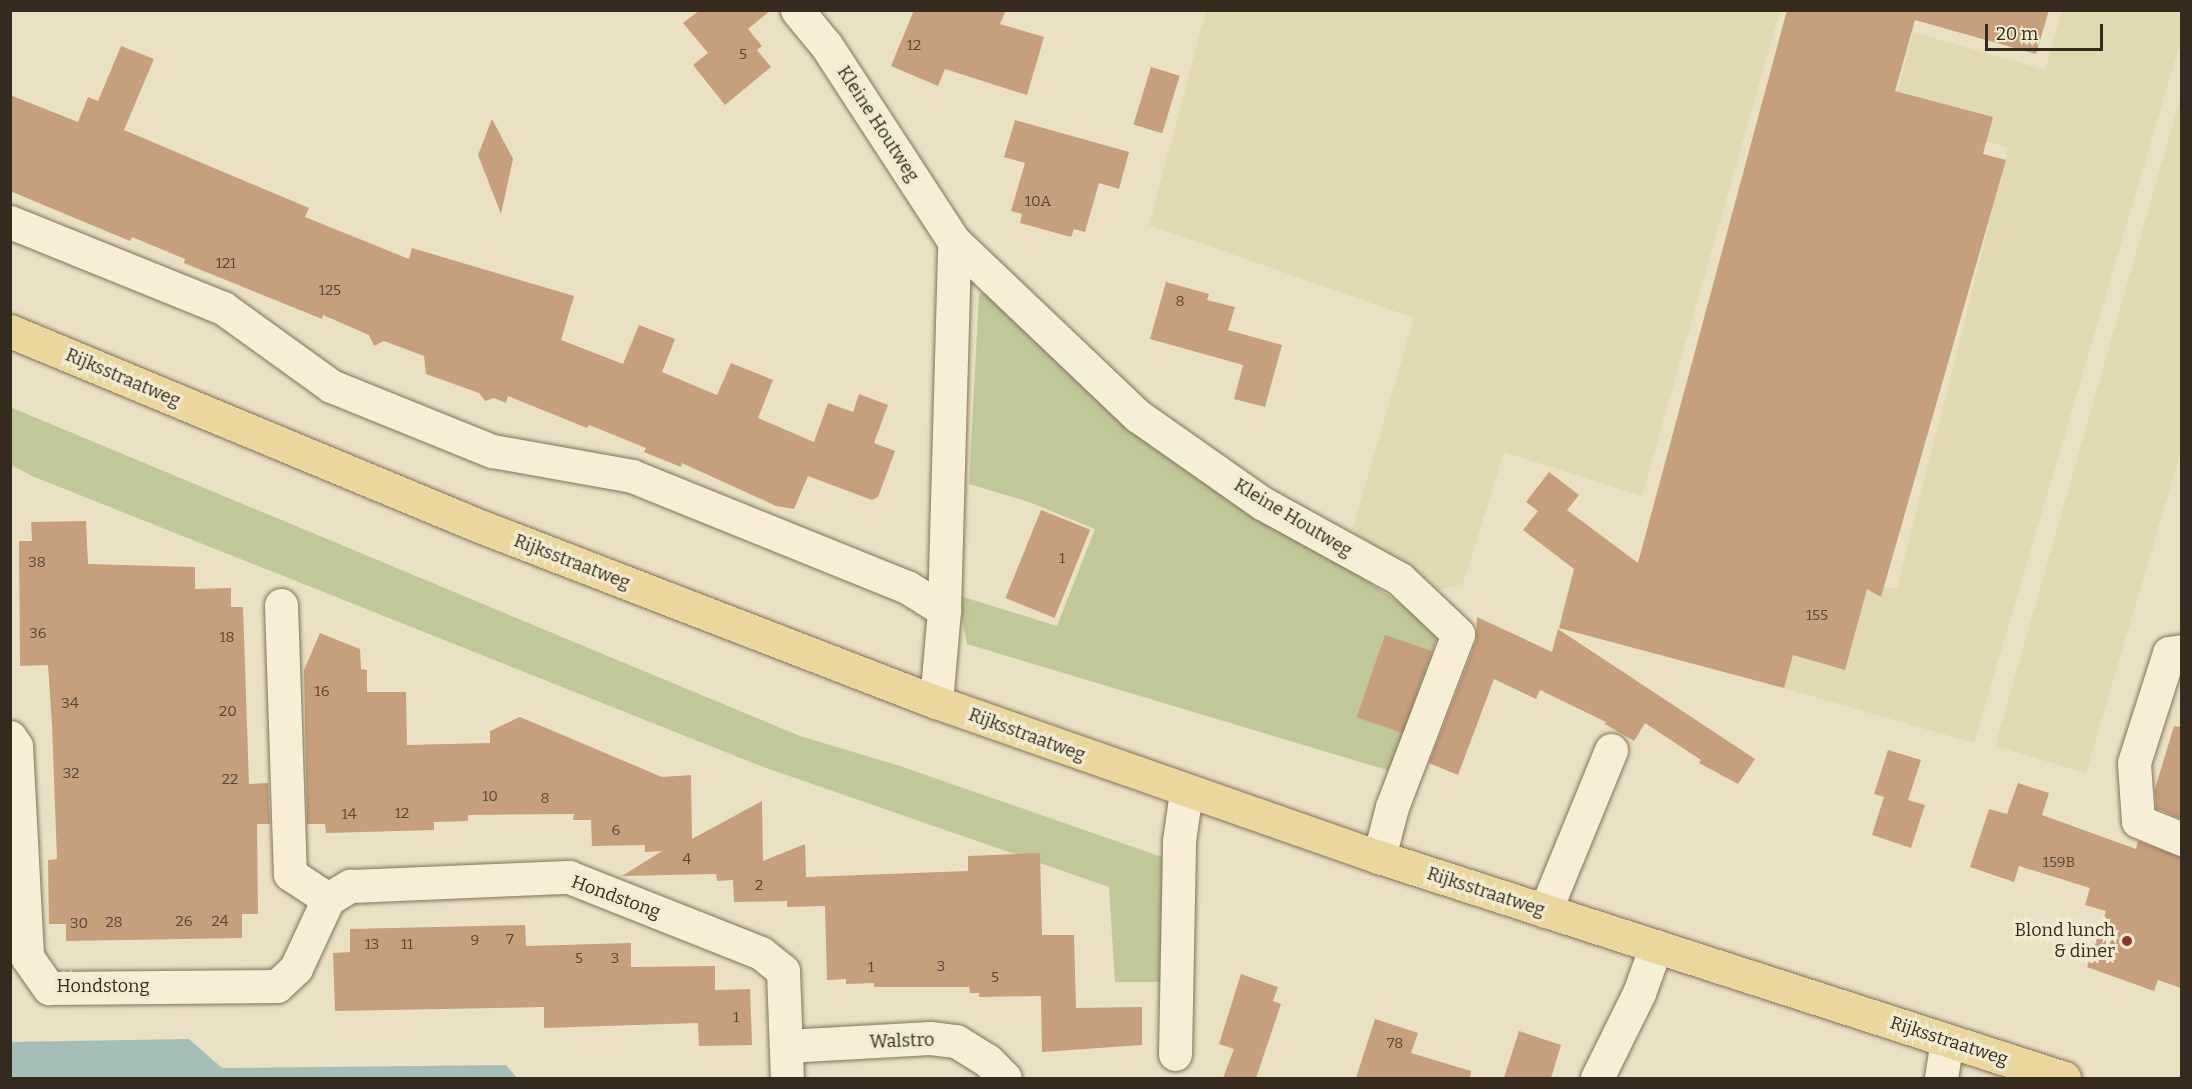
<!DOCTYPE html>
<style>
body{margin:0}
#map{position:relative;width:2192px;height:1089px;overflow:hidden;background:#eae1c4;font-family:Bitter,serif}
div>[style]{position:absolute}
.farmland>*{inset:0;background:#dfdab2}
.green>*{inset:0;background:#c0c798}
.water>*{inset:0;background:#a5beb8}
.building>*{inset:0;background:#c69f7c;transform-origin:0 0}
.roads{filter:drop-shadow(0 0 2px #83735c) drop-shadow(0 0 2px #83735c)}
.minor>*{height:33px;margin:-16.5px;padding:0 16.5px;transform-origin:16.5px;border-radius:16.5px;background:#f6eed6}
.major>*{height:33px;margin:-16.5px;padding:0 16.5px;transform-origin:16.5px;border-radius:16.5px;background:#ebd79e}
.dots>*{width:16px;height:16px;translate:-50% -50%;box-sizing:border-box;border:3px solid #f2ebd2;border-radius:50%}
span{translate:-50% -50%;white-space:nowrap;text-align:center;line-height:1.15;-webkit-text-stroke:6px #f2ebd2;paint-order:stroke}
.number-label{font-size:15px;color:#584736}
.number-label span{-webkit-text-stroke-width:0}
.street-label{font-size:18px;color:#342a1e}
.poi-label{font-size:18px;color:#342a1e}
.right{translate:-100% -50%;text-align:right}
.frame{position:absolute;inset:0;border:12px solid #342a1e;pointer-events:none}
.scale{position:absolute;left:1985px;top:24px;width:118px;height:27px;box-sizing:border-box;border:3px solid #342a1e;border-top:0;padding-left:8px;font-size:18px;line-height:21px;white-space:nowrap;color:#342a1e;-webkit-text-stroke:4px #f2ebd2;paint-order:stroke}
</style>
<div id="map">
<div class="farmland">
<div style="clip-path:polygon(1206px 11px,1780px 11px,1642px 496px,1504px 452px,1463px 584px,1439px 590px,1352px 530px,1414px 318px,1149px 225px)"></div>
<div style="clip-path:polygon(2062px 11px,2181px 11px,2181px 40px,1974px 743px,1735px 674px,1762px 561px,1897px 589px,2008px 148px,1892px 112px,1913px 32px,2045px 70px)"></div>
<div style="clip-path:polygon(2181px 95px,2181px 451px,2086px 773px,1995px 746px)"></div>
</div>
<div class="green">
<div style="clip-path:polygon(995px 286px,1167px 449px,1406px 607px,1437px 636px,1419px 708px,1397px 773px,967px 644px,957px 595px,1057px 626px,1095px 529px,1029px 502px,969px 484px,979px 294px)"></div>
<div style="clip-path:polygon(10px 407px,800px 736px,900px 766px,1162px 857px,1168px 982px,1115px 982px,1109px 887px,758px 765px,32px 476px,11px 465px)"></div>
</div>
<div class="water">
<div style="clip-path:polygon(189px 1039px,222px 1068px,506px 1065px,517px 1078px,11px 1078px,11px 1042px)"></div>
</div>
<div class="building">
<div style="clip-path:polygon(700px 10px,771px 10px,748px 29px,762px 46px,757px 50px,771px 67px,725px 105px,693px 65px,708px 53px,683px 23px)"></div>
<div style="clip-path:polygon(914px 10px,1006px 10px,1000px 24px,1044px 37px,1027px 95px,945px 69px,938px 86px,891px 66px)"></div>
<div style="clip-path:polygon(1787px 10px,2049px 10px,2036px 54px,1915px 20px,1895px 91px,1993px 117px,1983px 154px,2006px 160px,1881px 597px,1867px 589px,1845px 670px,1793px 655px,1784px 688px,1559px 628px,1574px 569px,1523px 530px,1538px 511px,1526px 502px,1549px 472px,1579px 495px,1567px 510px,1638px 563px)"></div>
<div style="clip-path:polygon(121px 46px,154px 59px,124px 130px,309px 208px,305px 217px,409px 259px,412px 248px,574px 296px,561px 340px,623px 364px,639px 325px,675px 339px,662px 372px,717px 395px,731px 363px,773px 380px,758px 418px,814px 442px,828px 403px,853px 412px,859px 394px,888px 405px,874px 443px,895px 451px,878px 497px,872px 500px,808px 476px,794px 509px,776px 506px,682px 463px,681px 467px,644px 452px,646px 448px,589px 425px,587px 428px,508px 396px,506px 403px,494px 398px,485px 401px,479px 393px,426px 374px,424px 356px,384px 341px,374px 346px,369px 335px,323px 315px,322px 319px,184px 263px,185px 259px,132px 237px,130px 241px,10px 191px,10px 95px,78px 122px,88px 97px,98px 101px)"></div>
<div style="left:1151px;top:67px;width:30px;height:60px;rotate:17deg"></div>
<div style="clip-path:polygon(492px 119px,513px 159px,501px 214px,478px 155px)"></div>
<div style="clip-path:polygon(1015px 120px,1129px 152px,1119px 189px,1099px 183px,1085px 232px,1074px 229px,1071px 237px,1020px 223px,1022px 214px,1011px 211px,1025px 163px,1004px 157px)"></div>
<div style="clip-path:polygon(1166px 282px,1209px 294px,1207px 300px,1235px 307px,1228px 330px,1282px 345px,1265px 407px,1234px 399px,1243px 365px,1150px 339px)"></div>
<div style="left:1041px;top:510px;width:53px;height:95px;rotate:22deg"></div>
<div style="clip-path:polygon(86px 521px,88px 564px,195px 567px,195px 589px,231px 588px,231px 607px,243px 607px,249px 784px,268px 783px,270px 824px,257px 824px,258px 914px,242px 914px,242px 938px,66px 941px,66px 924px,49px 924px,48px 860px,57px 859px,52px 725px,48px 665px,20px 666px,19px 541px,32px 541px,31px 522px)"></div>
<div style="clip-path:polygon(1477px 617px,1552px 652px,1558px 629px,1755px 759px,1738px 784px,1699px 763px,1701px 760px,1645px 723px,1634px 741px,1605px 724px,1606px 722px,1540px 690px,1536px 699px,1494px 679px,1458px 775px,1429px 763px,1476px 641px)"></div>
<div style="clip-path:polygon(320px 633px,360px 649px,361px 669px,367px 670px,367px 692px,406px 692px,407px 745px,490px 743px,490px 731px,520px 717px,662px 777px,691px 775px,692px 839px,762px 801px,763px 861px,805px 844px,806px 877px,968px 871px,968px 856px,1040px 853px,1042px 935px,1074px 935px,1076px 1008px,1142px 1007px,1142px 1045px,1042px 1052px,1041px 996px,979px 997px,979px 993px,970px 993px,969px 987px,874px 987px,874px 983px,846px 984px,846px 979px,827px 980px,825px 906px,787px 907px,787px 901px,734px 902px,733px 880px,717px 881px,716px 874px,622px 876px,662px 851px,645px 852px,645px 845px,592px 846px,591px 820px,573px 820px,574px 814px,468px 815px,468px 821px,434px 822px,434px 830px,326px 833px,325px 824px,307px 824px,304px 670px)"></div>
<div style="left:1385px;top:635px;width:49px;height:87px;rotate:19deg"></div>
<div style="clip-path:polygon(2174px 726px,2181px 727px,2181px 819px,2156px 808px,2155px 789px)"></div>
<div style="clip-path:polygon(1888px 750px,1921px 760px,1908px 800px,1925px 805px,1911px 848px,1872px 835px,1884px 797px,1874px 794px)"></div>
<div style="clip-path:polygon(2018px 783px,2049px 793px,2042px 815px,2136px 849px,2138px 841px,2181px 857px,2181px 988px,2158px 980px,2154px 991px,2087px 967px,2106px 911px,2085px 905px,2090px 888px,2019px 866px,2014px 882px,1970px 867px,1989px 809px,2007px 814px)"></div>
<div style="clip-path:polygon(525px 925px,526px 946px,631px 943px,631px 967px,715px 966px,715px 990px,750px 989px,752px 1045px,699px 1046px,698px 1023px,544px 1028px,544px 1007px,335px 1011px,333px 953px,350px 952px,350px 929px)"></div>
<div style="clip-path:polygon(1241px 974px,1278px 987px,1273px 1001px,1281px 1004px,1256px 1078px,1223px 1078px,1234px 1049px,1219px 1044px)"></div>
<div style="clip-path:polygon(1375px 1019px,1418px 1033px,1411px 1053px,1471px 1071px,1470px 1078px,1356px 1078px)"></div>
<div style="clip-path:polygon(1519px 1031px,1561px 1045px,1551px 1078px,1504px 1078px)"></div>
</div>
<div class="roads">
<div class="minor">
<div style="left:797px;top:10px;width:45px;rotate:50.4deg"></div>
<div style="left:826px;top:45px;width:234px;rotate:56.9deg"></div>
<div style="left:954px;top:241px;width:254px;rotate:43.6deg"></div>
<div style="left:1138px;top:416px;width:151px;rotate:35.1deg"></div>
<div style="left:1262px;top:503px;width:158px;rotate:28.8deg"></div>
<div style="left:1400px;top:579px;width:80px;rotate:43.5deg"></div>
<div style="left:1458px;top:634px;width:185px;rotate:110.9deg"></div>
<div style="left:1392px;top:807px;width:52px;rotate:104.6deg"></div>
<div style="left:10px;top:222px;width:230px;rotate:22deg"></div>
<div style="left:223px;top:308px;width:133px;rotate:35.8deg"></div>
<div style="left:331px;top:386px;width:174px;rotate:22deg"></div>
<div style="left:492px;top:451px;width:142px;rotate:10.1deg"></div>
<div style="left:632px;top:476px;width:297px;rotate:22deg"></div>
<div style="left:907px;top:587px;width:44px;rotate:31.9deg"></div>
<div style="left:281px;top:605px;width:269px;rotate:88.1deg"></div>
<div style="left:290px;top:874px;width:45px;rotate:33.3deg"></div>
<div style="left:2182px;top:651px;width:13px;rotate:171deg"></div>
<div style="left:2169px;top:653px;width:115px;rotate:107.7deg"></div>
<div style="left:2134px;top:763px;width:58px;rotate:86.1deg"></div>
<div style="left:2138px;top:821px;width:48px;rotate:22.2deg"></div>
<div style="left:936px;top:702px;width:92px;rotate:-85deg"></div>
<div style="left:944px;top:610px;width:369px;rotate:-88.4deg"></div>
<div style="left:10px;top:737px;width:11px;rotate:56deg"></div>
<div style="left:16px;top:746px;width:211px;rotate:87deg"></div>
<div style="left:27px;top:957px;width:38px;rotate:55deg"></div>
<div style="left:49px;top:988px;width:228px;rotate:-0.5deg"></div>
<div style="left:277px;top:986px;width:26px;rotate:-43deg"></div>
<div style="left:296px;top:968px;width:76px;rotate:-65.1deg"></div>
<div style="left:328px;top:899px;width:26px;rotate:-31deg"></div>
<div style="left:350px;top:886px;width:219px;rotate:-2.4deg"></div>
<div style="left:569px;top:877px;width:206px;rotate:21.6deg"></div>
<div style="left:761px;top:953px;width:28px;rotate:39deg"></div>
<div style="left:783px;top:971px;width:107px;rotate:87.9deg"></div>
<div style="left:1545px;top:911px;width:174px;rotate:-67.7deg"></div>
<div style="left:786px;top:1046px;width:144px;rotate:-3.2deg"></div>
<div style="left:930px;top:1038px;width:26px;rotate:7deg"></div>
<div style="left:956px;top:1041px;width:36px;rotate:32deg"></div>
<div style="left:987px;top:1060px;width:25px;rotate:45deg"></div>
<div style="left:1175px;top:1054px;width:213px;rotate:-88.9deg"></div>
<div style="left:1179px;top:841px;width:49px;rotate:-81.9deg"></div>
<div style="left:1597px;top:1078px;width:95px;rotate:-63.7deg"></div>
<div style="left:1639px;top:993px;width:50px;rotate:-70.1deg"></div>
<div style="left:1941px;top:1078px;width:37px;rotate:-81deg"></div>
</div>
<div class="major">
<div style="left:10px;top:331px;width:506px;rotate:22.56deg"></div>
<div style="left:477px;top:525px;width:492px;rotate:21.1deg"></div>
<div style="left:936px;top:702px;width:469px;rotate:19.3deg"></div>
<div style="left:1379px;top:857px;width:720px;rotate:17.88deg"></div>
</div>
</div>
<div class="dots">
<div style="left:2127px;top:941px;background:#8e3430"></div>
</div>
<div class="number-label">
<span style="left:914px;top:46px">12</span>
<span style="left:743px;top:55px">5</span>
<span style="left:1038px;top:202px">10A</span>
<span style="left:226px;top:264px">121</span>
<span style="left:330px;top:291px">125</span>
<span style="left:1180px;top:302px">8</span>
<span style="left:1062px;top:559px">1</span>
<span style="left:37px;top:563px">38</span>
<span style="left:1817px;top:616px">155</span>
<span style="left:38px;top:634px">36</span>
<span style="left:227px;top:638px">18</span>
<span style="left:322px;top:692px">16</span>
<span style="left:70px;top:704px">34</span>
<span style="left:228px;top:712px">20</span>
<span style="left:71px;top:774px">32</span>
<span style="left:230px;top:780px">22</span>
<span style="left:490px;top:797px">10</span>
<span style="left:545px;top:799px">8</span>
<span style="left:402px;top:814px">12</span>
<span style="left:349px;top:815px">14</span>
<span style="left:616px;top:831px">6</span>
<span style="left:687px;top:860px">4</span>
<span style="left:2059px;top:863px">159B</span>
<span style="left:759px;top:886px">2</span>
<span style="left:184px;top:922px">26</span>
<span style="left:220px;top:922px">24</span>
<span style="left:114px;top:923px">28</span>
<span style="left:79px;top:924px">30</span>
<span style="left:510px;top:940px">7</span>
<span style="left:475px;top:941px">9</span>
<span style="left:372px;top:945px">13</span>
<span style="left:407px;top:945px">11</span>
<span style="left:579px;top:959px">5</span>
<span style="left:615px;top:959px">3</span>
<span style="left:941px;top:967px">3</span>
<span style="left:871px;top:968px">1</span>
<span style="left:995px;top:978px">5</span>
<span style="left:736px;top:1018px">1</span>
<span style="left:1395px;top:1044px">78</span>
</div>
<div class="street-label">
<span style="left:878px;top:124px;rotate:57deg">Kleine Houtweg</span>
<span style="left:123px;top:378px;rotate:23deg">Rijksstraatweg</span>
<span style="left:1293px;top:518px;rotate:31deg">Kleine Houtweg</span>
<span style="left:572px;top:562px;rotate:21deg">Rijksstraatweg</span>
<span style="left:1027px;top:735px;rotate:20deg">Rijksstraatweg</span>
<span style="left:1486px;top:892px;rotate:18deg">Rijksstraatweg</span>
<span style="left:616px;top:897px;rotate:20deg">Hondstong</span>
<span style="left:103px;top:986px">Hondstong</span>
<span style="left:902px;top:1041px;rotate:-2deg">Walstro</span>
<span style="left:1949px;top:1041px;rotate:18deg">Rijksstraatweg</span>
</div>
<div class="poi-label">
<span class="right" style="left:2115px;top:941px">Blond lunch<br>&amp; diner</span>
</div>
<div class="frame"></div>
<div class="scale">20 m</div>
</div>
